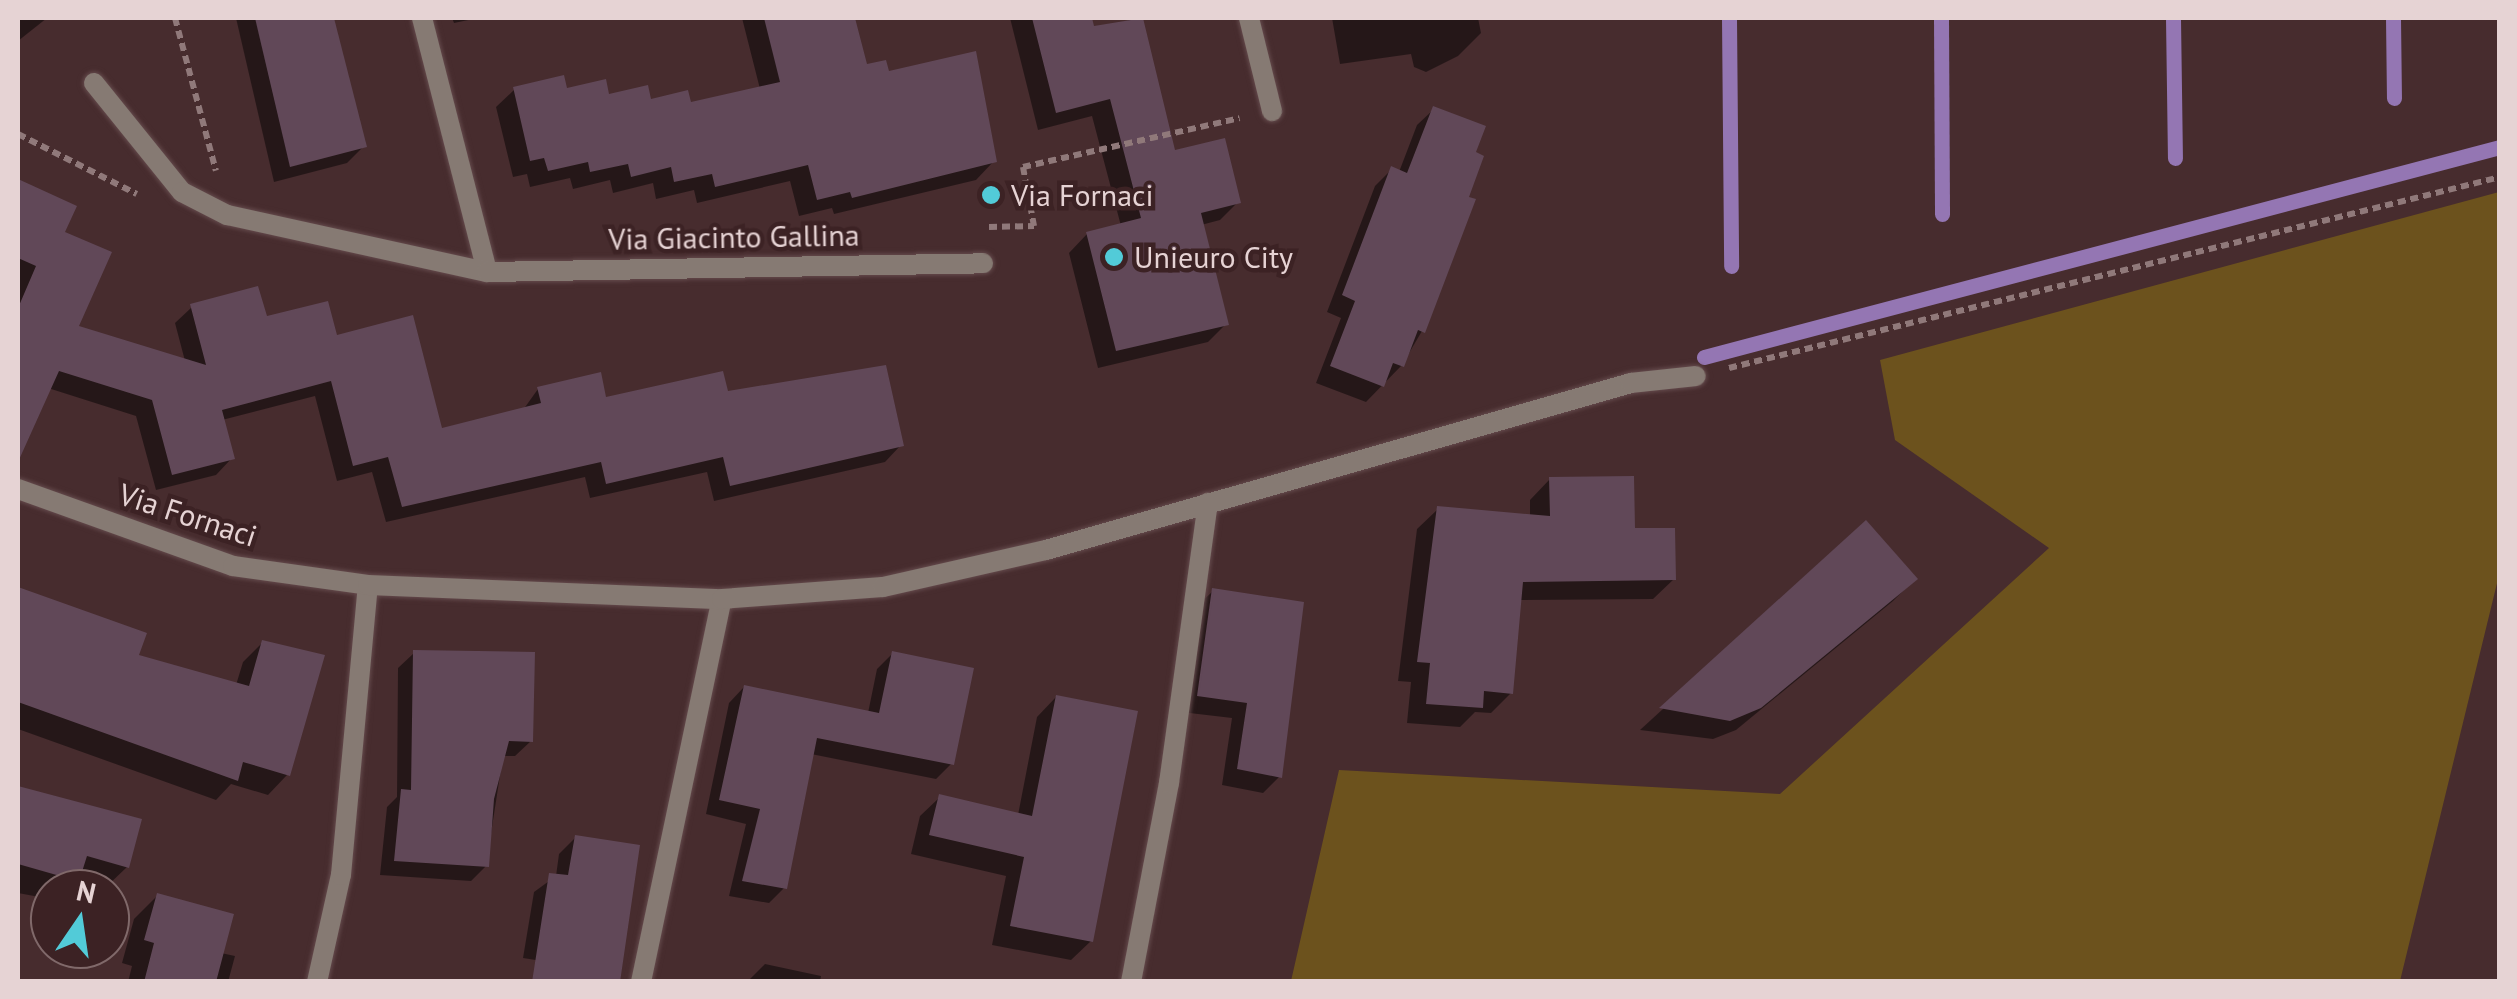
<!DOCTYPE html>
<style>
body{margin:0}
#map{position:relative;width:2517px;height:999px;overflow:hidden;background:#472c2e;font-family:"PT Sans",sans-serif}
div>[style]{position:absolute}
.green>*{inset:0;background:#6c521d}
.shadow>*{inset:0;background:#0007}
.stream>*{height:15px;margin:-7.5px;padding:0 7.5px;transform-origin:7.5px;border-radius:7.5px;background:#9476b3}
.building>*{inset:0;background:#614858}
.path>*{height:6px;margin-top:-3px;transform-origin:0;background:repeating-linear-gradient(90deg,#90797a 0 8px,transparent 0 13px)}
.roads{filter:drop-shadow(0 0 2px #644a4c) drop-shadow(0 0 2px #644a4c)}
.lane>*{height:20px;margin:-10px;padding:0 10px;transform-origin:10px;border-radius:10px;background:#867a73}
.street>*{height:20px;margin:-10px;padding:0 10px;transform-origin:10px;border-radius:10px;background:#867a73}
.dots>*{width:28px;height:28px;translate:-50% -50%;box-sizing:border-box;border:5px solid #3c2224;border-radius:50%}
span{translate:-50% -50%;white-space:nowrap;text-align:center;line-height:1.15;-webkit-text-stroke:9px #3c2224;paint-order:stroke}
.poi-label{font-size:30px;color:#e6d3d4}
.left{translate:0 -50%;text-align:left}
.street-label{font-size:30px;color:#e6d3d4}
.frame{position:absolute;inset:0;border:20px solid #e6d3d4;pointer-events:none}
.north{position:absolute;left:30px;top:869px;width:100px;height:100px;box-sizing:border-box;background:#3c2224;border:2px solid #80696a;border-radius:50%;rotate:13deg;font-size:28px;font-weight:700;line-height:40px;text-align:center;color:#e6d3d4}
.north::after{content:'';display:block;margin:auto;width:35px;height:45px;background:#52cbd8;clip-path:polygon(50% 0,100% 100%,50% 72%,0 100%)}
</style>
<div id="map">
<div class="green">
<div style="clip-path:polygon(2499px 192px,2499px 575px,2400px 981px,1291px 981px,1339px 770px,1780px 794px,2049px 548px,1895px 440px,1880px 360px)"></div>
</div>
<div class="shadow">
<div style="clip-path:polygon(18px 18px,47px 18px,18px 41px)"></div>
<div style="clip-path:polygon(236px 18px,332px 18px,364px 146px,347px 163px,274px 182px)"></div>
<div style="clip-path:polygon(452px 18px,478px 18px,454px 23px)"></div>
<div style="clip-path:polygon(742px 18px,841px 18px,865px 67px,887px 74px,994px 161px,976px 180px,834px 214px,832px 208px,799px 216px,790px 181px,697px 203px,694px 190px,656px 199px,653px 183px,613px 193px,610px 180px,573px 189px,570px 178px,530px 187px,527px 174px,513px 177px,496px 107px,515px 89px,689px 105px,760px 89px)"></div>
<div style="clip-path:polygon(1010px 18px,1089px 18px,1092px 29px,1141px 18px,1173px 153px,1238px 202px,1220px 220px,1201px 225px,1226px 324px,1208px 342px,1098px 368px,1069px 253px,1087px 234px,1121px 226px,1092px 116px,1038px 130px)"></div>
<div style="clip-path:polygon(1332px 18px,1478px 18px,1481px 33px,1458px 56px,1426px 72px,1414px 67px,1411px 54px,1340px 64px)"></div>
<div style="clip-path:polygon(1434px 109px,1422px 331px,1402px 365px,1366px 402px,1316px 383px,1341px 318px,1327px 312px,1375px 186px,1392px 169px,1399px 172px,1417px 125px)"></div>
<div style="clip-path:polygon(18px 181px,74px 207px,62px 233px,76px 327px,185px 361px,175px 323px,192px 307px,335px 338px,440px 431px,523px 410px,538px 389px,604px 400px,726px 394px,901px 445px,885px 462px,714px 501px,707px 472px,590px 498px,585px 477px,386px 522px,372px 472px,337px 481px,315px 396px,222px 420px,232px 458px,216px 475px,156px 490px,136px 416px,48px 388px,18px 430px)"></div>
<div style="clip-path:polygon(1550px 479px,1633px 531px,1674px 579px,1653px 599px,1519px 600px,1511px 693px,1491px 713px,1475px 712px,1460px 727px,1407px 723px,1411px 682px,1398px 681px,1417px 529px,1438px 509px,1530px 517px,1530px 500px)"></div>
<div style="clip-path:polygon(1866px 523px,1915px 579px,1893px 601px,1736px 730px,1713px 739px,1640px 730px)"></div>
<div style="clip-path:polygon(18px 590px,144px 634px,136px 657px,236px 685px,243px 662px,263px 642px,287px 775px,268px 795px,231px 784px,216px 800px,18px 729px)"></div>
<div style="clip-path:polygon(1213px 591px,1280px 776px,1263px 793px,1222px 785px,1232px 718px,1181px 712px,1196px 607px)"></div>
<div style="clip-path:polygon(414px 653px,531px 741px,515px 756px,503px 756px,486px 866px,471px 881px,380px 875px,387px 807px,397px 797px,398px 668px)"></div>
<div style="clip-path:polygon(892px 654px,951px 764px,936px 779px,811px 754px,784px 888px,769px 903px,729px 896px,746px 824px,706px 814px,729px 703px,744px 687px,868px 713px,877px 669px)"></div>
<div style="clip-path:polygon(1056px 697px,1091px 941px,1071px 960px,992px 945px,1006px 876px,911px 854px,920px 816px,940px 797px,1018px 815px,1037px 717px)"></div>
<div style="clip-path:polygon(18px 788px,139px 821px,127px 867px,104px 889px,71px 881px,50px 889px,50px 899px,18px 893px)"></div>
<div style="clip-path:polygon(576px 837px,605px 971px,523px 958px,534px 892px,556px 876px,559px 854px)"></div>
<div style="clip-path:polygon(157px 896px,221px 953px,235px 956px,228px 982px,128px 982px,132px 966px,122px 963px,134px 919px)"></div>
<div style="clip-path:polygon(765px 964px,821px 976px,820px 982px,723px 982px,748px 981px)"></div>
</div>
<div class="stream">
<div style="left:1729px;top:18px;width:248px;rotate:89.5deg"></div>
<div style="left:1941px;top:18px;width:196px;rotate:89.7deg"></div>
<div style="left:2173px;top:18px;width:140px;rotate:89.2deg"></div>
<div style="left:2393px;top:18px;width:80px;rotate:89.3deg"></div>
<div style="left:1704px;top:357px;width:823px;rotate:-14.78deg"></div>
</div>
<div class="building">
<div style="clip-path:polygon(255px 18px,334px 18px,367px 147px,290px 167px)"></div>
<div style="clip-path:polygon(764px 18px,855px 18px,867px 64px,886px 60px,889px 71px,976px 51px,997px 162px,852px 198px,850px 192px,817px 200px,808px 165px,715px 187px,712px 174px,674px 182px,671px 167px,631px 177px,628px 164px,590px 172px,588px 162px,548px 171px,544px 158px,530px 161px,513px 87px,564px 75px,567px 88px,606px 79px,609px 94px,648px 85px,651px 99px,688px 90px,691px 102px,780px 82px)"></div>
<div style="clip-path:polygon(1032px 18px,1092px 18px,1094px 26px,1143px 18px,1175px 150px,1225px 138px,1241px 203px,1201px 213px,1229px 325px,1116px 351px,1086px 232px,1141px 218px,1110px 99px,1056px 113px)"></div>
<div style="clip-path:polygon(1433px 106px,1486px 126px,1476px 152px,1484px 156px,1469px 197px,1476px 199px,1425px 333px,1418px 330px,1404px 367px,1393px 363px,1384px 387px,1330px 366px,1355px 301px,1342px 295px,1391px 166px,1407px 173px)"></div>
<div style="clip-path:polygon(18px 179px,77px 206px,65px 232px,112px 252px,79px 326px,206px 365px,190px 304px,258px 286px,267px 316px,328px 301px,337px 335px,413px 315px,442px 428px,541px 403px,537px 387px,601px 372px,606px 397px,723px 371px,728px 391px,886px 365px,904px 446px,730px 486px,723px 457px,606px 484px,601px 462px,402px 507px,388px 457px,353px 466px,331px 381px,222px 410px,235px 459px,172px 475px,152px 400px,59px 371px,18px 462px,18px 308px,36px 266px,18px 258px)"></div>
<div style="clip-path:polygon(1634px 476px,1635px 528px,1675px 528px,1676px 580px,1523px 582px,1513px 694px,1484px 691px,1483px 708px,1426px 704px,1430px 663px,1417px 662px,1437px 506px,1550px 516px,1549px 477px)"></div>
<div style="clip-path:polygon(1866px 520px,1918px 579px,1761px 708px,1730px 721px,1659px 708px)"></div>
<div style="clip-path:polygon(18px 587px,147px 633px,139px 655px,249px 686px,262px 640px,325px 655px,290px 776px,243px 762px,238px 781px,18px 702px)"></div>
<div style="clip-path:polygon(1212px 588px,1304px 602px,1282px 778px,1237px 769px,1247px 703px,1197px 696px)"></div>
<div style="clip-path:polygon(413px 650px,535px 652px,533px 742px,509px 741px,494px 799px,489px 867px,394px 861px,401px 789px,411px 790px)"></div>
<div style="clip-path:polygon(892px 651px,974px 668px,954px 765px,817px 738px,787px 889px,742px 881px,760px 809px,719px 800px,744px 685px,879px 713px)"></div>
<div style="clip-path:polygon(1056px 695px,1138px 711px,1093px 942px,1010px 926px,1024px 857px,929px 835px,939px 794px,1032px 816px)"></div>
<div style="clip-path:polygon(18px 786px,142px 819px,129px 868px,87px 856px,81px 875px,67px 878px,18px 864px)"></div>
<div style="clip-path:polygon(575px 835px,640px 845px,620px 982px,532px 982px,549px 873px,568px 875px)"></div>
<div style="clip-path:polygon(157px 893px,234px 914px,216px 982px,144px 982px,154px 943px,144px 940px)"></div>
</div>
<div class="path">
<div style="left:175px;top:18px;width:158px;rotate:75deg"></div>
<div style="left:18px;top:134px;width:133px;rotate:26.8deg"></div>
<div style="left:989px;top:227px;width:45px;rotate:-1.3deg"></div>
<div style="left:1034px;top:226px;width:60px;rotate:-100.6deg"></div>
<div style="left:1023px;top:167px;width:222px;rotate:-12.7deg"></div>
<div style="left:1729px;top:368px;width:794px;rotate:-13.91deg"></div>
</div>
<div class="roads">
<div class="lane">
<div style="left:317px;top:982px;width:110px;rotate:-77.4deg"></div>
<div style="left:341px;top:875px;width:291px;rotate:-84.7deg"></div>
<div style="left:641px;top:982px;width:391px;rotate:-78.1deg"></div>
<div style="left:1131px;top:982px;width:203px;rotate:-79.2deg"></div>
<div style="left:1169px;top:783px;width:283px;rotate:-82.1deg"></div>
</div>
<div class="street">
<div style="left:422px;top:18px;width:262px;rotate:75.6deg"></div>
<div style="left:1249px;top:18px;width:96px;rotate:76.1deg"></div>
<div style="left:94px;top:83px;width:140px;rotate:51.1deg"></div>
<div style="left:182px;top:192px;width:51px;rotate:27.1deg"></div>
<div style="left:227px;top:215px;width:266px;rotate:12.4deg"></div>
<div style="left:487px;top:272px;width:496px;rotate:-1deg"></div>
<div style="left:18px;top:489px;width:228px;rotate:19.7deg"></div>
<div style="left:233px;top:566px;width:136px;rotate:8deg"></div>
<div style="left:368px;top:585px;width:354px;rotate:2.3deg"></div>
<div style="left:722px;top:599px;width:161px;rotate:-4.3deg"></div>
<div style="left:883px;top:587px;width:167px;rotate:-12.8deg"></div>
<div style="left:1046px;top:550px;width:608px;rotate:-15.93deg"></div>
<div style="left:1631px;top:383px;width:65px;rotate:-6.1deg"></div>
</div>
</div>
<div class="dots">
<div style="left:991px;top:195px;background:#52cbd8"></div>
<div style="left:1114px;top:257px;background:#52cbd8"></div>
</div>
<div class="poi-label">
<span class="left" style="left:1011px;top:195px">Via Fornaci</span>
<span class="left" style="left:1134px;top:257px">Unieuro City</span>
</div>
<div class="street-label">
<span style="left:734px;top:237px;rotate:-1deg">Via Giacinto Gallina</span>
<span style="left:188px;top:515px;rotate:18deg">Via Fornaci</span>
</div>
<div class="frame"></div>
<div class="north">N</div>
</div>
